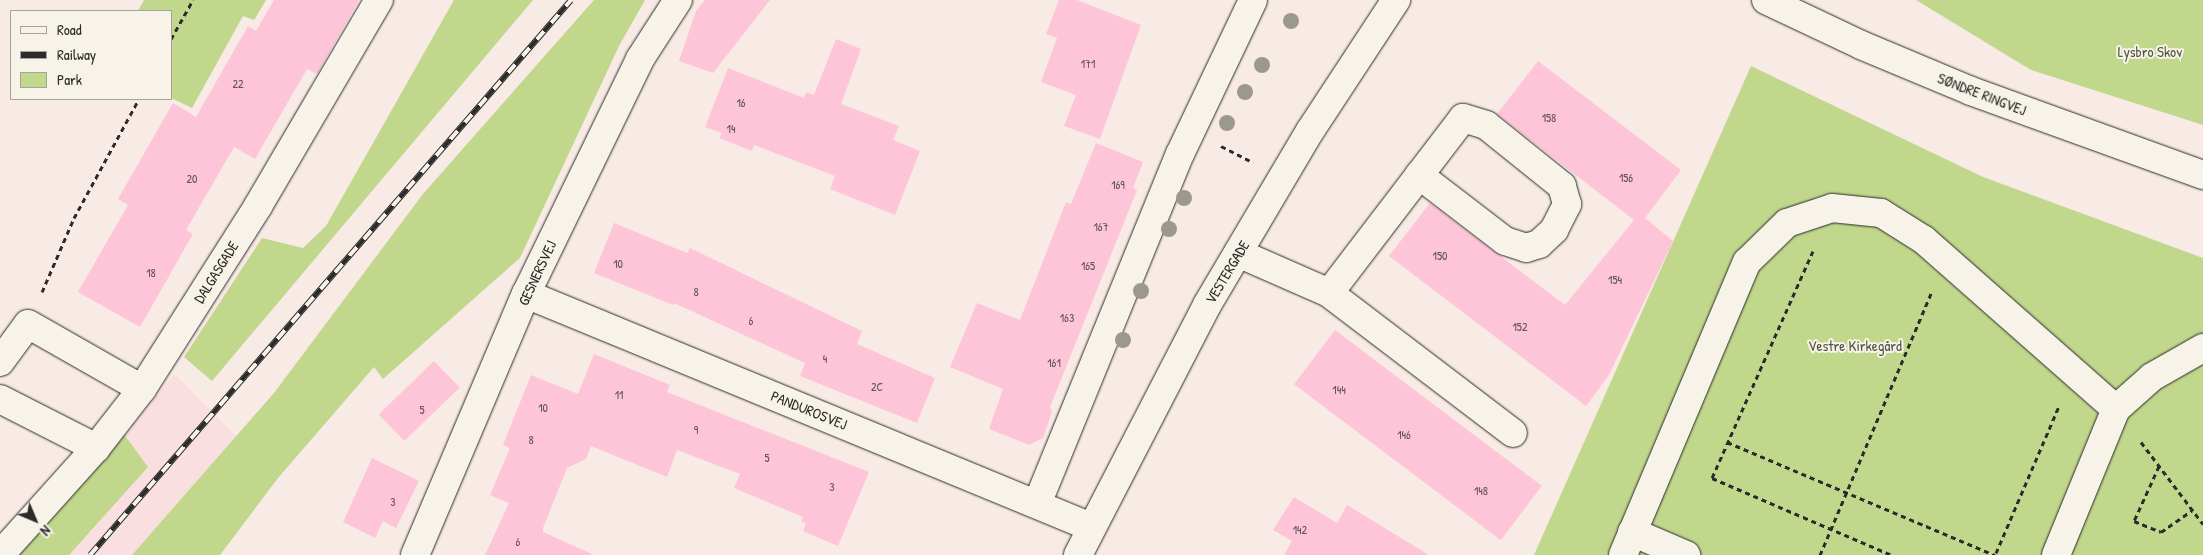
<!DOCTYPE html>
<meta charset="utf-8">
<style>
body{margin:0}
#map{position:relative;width:2203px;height:555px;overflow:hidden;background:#f8eae5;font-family:"Patrick Hand",sans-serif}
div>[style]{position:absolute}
.built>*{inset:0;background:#fadfe1}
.green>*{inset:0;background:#c1d78c}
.building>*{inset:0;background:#fec5d9;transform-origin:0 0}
.path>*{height:3px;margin-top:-1.5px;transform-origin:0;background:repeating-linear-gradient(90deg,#2b2b2b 0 5px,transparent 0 9px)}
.roads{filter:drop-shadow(0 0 1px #2b2b2b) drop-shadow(0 0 1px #2b2b2b)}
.minor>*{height:28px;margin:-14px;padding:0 14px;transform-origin:14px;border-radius:14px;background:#f7f3e8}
.major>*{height:28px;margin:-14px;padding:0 14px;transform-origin:14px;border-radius:14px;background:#f7f3e8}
.rail>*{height:5.5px;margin-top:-2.75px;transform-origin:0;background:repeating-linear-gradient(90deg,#f7f3e8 0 11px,#2b2b2b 0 22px);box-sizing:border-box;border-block:1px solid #2b2b2b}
.trees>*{width:16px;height:16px;margin:-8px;border-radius:50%;background:#9c998c}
span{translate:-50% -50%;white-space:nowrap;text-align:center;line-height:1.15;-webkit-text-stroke:4px #f7f3e8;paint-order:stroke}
.number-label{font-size:12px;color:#605256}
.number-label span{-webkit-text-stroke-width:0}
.park-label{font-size:15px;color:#505643}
.street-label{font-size:15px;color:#2b2b2b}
.legend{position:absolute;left:10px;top:10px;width:162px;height:90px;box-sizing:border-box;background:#f7f3e8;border:1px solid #a5a39c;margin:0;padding:6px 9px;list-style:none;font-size:15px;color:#2b2b2b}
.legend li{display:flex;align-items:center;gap:10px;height:25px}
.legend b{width:25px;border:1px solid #a5a39c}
.north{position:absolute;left:10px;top:495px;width:50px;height:50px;-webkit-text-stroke:4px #f7f3e8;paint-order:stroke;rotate:135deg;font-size:14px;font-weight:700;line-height:20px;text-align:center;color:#2b2b2b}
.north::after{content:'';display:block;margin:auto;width:18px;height:22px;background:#2b2b2b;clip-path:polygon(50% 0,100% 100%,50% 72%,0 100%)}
</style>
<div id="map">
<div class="built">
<div style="clip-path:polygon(175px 374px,278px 478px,220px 555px,15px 555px)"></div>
</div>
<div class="green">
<div style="clip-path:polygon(144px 0,266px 0,254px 20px,243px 16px,192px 108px,171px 98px,171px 11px,138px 11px)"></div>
<div style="clip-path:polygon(454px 0,533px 0,212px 381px,184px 357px,262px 238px,303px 248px,326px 226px)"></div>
<div style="clip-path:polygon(594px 0,645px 0,619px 46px,520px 258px,383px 379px,374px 367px,278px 478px,220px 555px,132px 555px,274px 393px,423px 194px)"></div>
<div style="clip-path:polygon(1916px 0,2203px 0,2203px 125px,2031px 70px)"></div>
<div style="clip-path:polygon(1751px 66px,1983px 177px,2203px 258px,2203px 555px,1534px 555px)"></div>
<div style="clip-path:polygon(123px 433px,148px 467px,69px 555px,15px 555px)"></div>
</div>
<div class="building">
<div style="clip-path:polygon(274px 0,359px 0,317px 74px,307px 69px,255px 159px,234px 147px,186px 230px,193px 234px,140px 327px,78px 292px,128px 205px,118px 199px,173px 103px,196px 117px,248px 26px,256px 31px)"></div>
<div style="clip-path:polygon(705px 0,770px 0,713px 73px,679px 61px,696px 11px)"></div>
<div style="clip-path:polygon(1059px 0,1077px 0,1141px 25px,1100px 139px,1064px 126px,1076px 95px,1041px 82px,1057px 38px,1046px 34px)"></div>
<div style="clip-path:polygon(836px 39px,861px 49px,841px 104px,899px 126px,893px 140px,920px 151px,895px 215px,830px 189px,835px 176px,754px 145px,752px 151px,719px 138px,722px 133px,705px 127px,728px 68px,804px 98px,806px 92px,814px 95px)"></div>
<div style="clip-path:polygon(1538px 61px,1681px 170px,1645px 218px,1673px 241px,1609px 375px,1586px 406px,1389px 256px,1430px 203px,1565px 305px,1634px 220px,1497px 114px)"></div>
<div style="clip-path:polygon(1096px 143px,1143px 162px,1133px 188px,1137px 190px,1050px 407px,1052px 412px,1043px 438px,1029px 445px,989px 429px,1003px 389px,950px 367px,977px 303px,1020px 320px,1066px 202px,1071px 204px)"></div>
<div style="clip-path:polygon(614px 223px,687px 253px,690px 248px,862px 331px,857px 344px,935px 378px,917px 423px,800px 376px,805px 363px,674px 303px,673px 305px,594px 273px)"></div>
<div style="left:1335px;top:330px;width:259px;height:68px;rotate:37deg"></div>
<div style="clip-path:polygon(594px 354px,670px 385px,667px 392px,869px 472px,838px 546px,803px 531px,806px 523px,801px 522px,803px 517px,734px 488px,740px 474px,677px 450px,667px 477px,591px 446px,586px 459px,567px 468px,543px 528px,543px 532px,594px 555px,485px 555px,509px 503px,490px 495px,510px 448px,503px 445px,531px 375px,578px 394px)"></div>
<div style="left:434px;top:361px;width:37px;height:77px;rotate:46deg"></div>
<div style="clip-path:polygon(372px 458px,419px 481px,396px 528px,383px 521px,375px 538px,343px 522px)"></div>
<div style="clip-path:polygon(1294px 497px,1337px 523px,1347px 505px,1429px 555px,1284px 555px,1292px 541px,1273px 530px)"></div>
</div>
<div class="path">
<div style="left:171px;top:39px;width:45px;rotate:-60.6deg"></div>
<div style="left:1221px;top:146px;width:36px;rotate:27deg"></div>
<div style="left:1813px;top:251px;width:248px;rotate:114deg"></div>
<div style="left:1712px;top:478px;width:196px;rotate:23.2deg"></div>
<div style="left:42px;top:292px;width:81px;rotate:-66.6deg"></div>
<div style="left:74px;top:218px;width:136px;rotate:-61.4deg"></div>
<div style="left:1727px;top:442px;width:291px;rotate:22.9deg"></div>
<div style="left:2141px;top:442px;width:103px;rotate:52.9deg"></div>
<div style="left:2159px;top:466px;width:60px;rotate:114.4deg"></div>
<div style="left:2134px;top:521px;width:29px;rotate:22deg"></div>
<div style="left:2161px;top:532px;width:38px;rotate:-35deg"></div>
<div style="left:1996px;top:553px;width:162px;rotate:-66.8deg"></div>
<div style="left:1820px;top:555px;width:287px;rotate:-67deg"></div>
</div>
<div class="roads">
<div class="minor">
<div style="left:1419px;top:175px;width:108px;rotate:37.5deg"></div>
<div style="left:1505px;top:241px;width:22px;rotate:18deg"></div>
<div style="left:1526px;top:248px;width:14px;rotate:-17deg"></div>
<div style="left:1539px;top:244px;width:21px;rotate:-43deg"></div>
<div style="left:1554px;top:230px;width:29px;rotate:-63deg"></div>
<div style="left:1567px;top:204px;width:19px;rotate:-106deg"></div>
<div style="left:1562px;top:186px;width:97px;rotate:-141.2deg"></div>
<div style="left:1486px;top:125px;width:24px;rotate:-163deg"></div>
<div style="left:1463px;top:118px;width:220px;rotate:127.4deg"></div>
<div style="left:1329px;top:293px;width:231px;rotate:37.3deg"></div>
<div style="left:1238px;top:253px;width:99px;rotate:23.7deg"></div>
<div style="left:526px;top:294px;width:611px;rotate:22.41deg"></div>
<div style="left:0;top:362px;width:47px;rotate:-53.6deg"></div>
<div style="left:28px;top:324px;width:131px;rotate:29.7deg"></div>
<div style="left:142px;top:389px;width:217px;rotate:-57.6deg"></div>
<div style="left:258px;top:206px;width:239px;rotate:-59.6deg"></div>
<div style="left:0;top:399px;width:108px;rotate:27deg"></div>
<div style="left:96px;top:448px;width:144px;rotate:131.9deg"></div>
<div style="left:96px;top:448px;width:75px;rotate:-52.1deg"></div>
<div style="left:1037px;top:504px;width:378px;rotate:-67.8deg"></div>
<div style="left:1180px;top:154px;width:170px;rotate:-64.6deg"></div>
<div style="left:1632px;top:532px;width:59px;rotate:23.1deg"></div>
<div style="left:415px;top:555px;width:284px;rotate:-67deg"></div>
<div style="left:526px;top:294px;width:261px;rotate:-64.1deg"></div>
<div style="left:640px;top:59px;width:70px;rotate:-57.2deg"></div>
<div style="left:1078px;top:555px;width:281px;rotate:-62.7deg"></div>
<div style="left:1207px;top:305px;width:202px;rotate:-59.4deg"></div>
<div style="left:1310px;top:131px;width:157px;rotate:-56.7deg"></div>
<div style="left:1623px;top:555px;width:318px;rotate:-67.1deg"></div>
<div style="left:1747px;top:262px;width:56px;rotate:-44.3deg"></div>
<div style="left:1787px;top:223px;width:47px;rotate:-18.4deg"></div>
<div style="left:1832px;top:208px;width:49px;rotate:5.8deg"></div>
<div style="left:1881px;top:213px;width:51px;rotate:32.1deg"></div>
<div style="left:1924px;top:240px;width:256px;rotate:41.4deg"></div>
<div style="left:2056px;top:555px;width:158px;rotate:-67.7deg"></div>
<div style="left:2116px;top:409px;width:48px;rotate:-41.6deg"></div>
<div style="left:2152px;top:377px;width:59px;rotate:-29.6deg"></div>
</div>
<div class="major">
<div style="left:1766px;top:0;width:105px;rotate:25.3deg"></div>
<div style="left:1861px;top:45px;width:119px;rotate:22.7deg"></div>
<div style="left:1971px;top:91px;width:247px;rotate:19.9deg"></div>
</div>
</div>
<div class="rail">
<div style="left:90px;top:555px;width:734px;rotate:-49.09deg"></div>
</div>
<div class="trees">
<div style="left:1291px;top:21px"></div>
<div style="left:1262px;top:65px"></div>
<div style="left:1245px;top:92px"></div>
<div style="left:1227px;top:123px"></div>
<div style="left:1184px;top:198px"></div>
<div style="left:1169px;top:229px"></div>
<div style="left:1141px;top:291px"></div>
<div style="left:1123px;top:340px"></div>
</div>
<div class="number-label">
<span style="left:1088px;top:64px">171</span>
<span style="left:238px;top:84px">22</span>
<span style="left:741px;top:103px">16</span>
<span style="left:1549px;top:118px">158</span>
<span style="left:731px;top:129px">14</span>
<span style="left:1626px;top:178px">156</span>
<span style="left:192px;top:179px">20</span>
<span style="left:1118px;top:185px">169</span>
<span style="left:1101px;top:227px">167</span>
<span style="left:1440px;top:256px">150</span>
<span style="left:618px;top:264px">10</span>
<span style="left:1088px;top:266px">165</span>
<span style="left:151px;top:273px">18</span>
<span style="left:1615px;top:280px">154</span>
<span style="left:696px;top:292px">8</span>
<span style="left:1067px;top:318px">163</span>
<span style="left:751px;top:321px">6</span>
<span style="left:1520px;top:327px">152</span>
<span style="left:825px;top:359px">4</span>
<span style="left:1054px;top:363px">161</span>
<span style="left:877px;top:387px">2C</span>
<span style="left:1339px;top:390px">144</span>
<span style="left:619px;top:395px">11</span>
<span style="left:543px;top:408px">10</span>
<span style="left:422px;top:410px">5</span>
<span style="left:696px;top:430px">9</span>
<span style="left:1404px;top:435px">146</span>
<span style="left:531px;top:440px">8</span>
<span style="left:767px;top:458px">5</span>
<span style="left:832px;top:487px">3</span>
<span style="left:1481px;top:491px">148</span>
<span style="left:393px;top:502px">3</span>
<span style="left:1300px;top:530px">142</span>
<span style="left:518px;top:542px">6</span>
</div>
<div class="park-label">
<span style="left:2150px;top:52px">Lysbro Skov</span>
<span style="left:1855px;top:346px">Vestre Kirkegård</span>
</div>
<div class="street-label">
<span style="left:1982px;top:94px;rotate:21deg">SØNDRE RINGVEJ</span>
<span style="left:216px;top:272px;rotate:-58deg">DALGASGADE</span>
<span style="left:1227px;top:272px;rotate:-59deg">VESTERGADE</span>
<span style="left:537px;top:273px;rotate:-65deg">GESNERSVEJ</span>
<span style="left:809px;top:410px;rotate:22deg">PANDUROSVEJ</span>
</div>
<ul class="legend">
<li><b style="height:6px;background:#f7f3e8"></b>Road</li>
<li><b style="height:6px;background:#2b2b2b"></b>Railway</li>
<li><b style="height:14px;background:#c1d78c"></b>Park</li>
</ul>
<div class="north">N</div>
</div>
